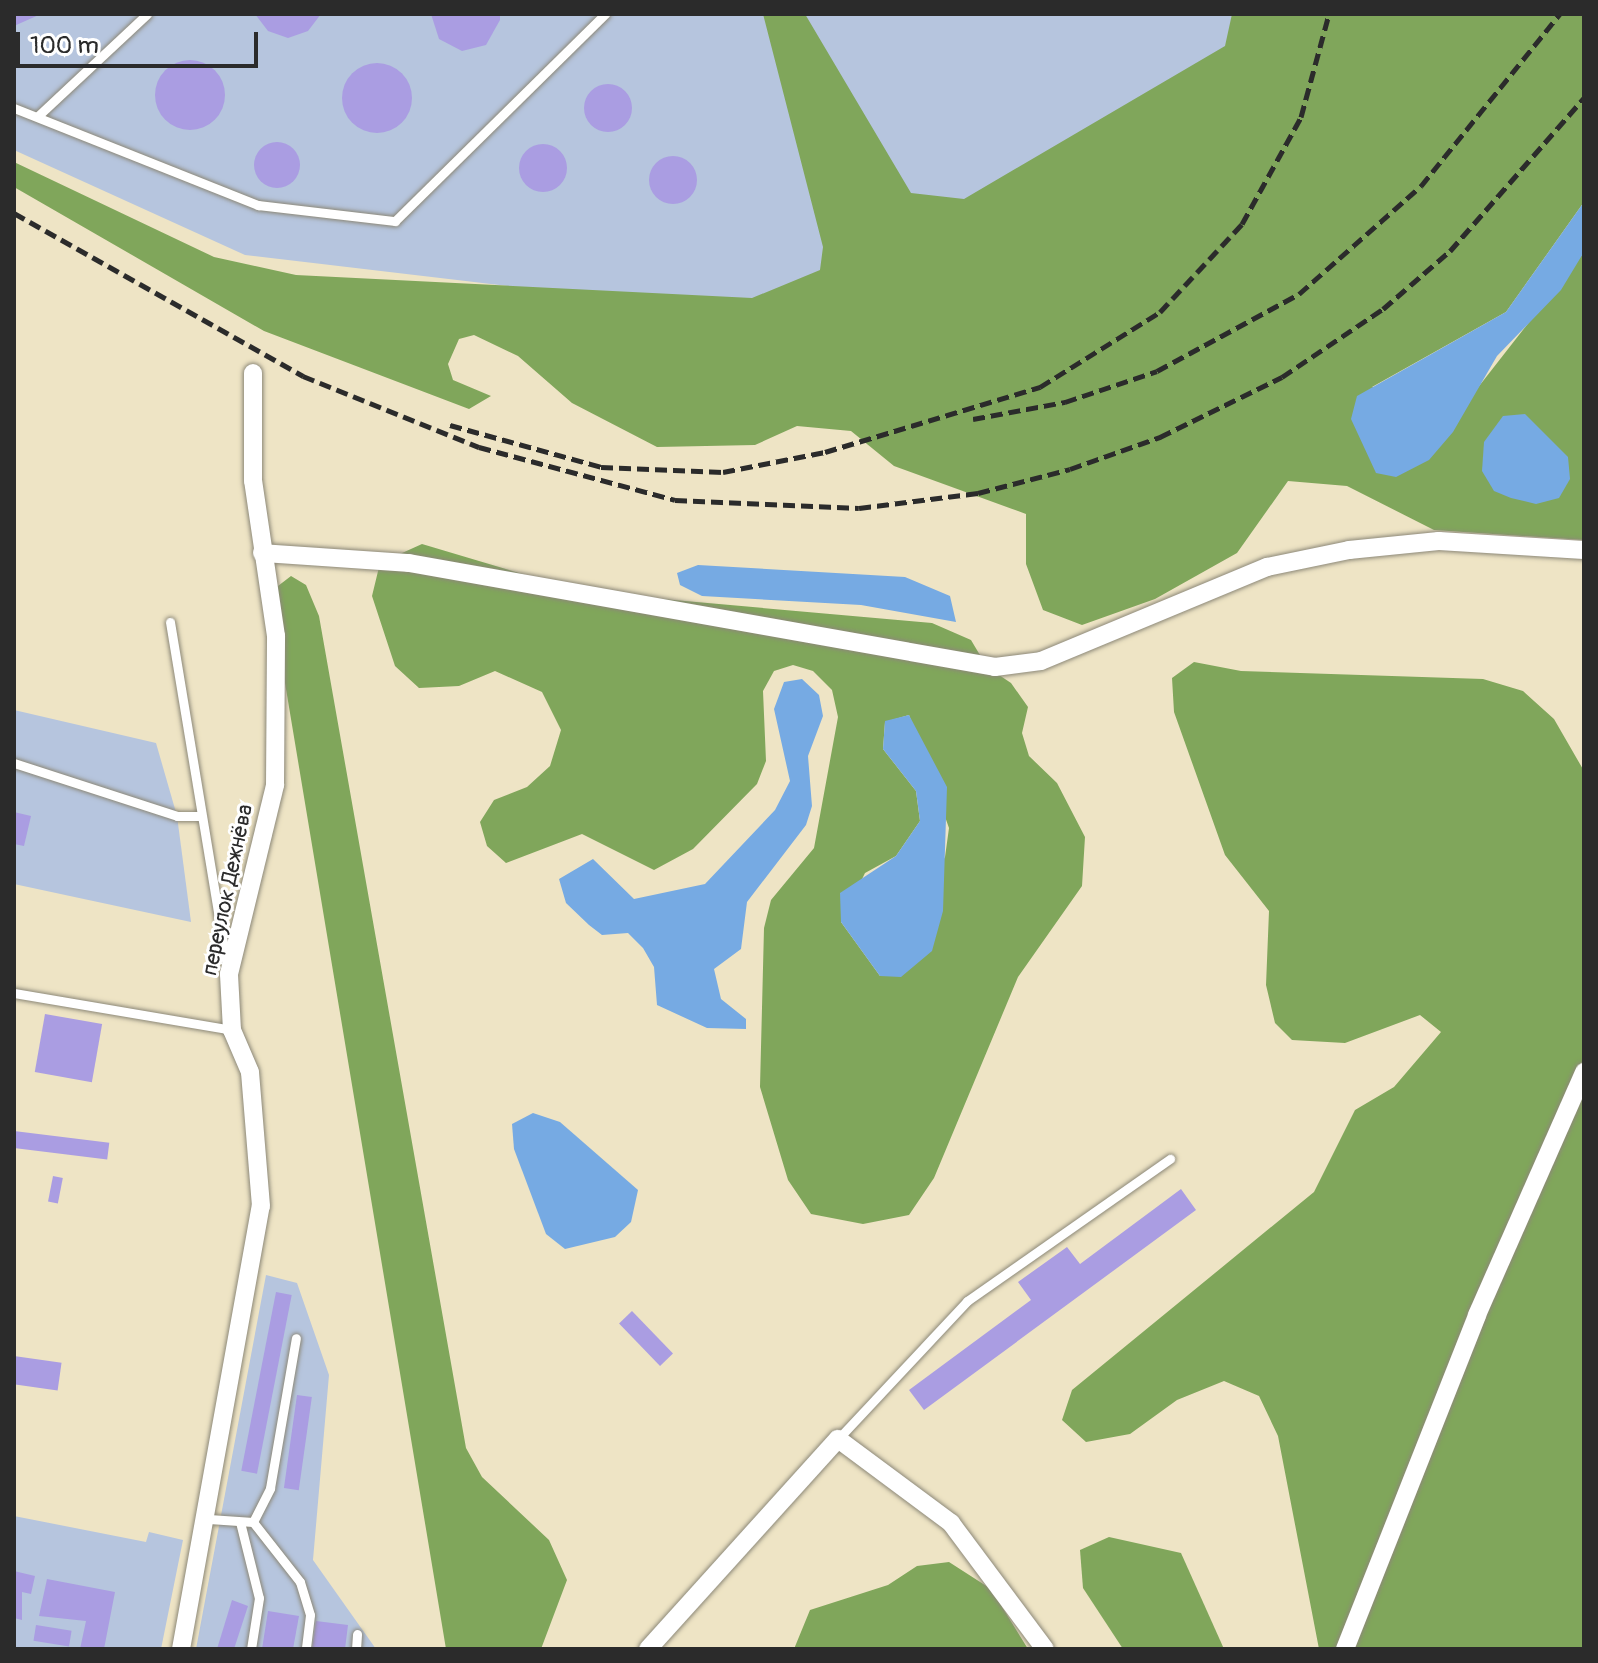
<!DOCTYPE html>
<meta charset="utf-8">
<style>
body{margin:0}
#map{position:relative;width:1598px;height:1663px;overflow:hidden;background:#eee4c5;font-family:Pangolin,sans-serif}
div>[style]{position:absolute}
.industrial>*{inset:0;background:#b6c5de}
.forest>*{inset:0;background:#80a65b}
.water>*{inset:0;background:#76aae3}
.building>*{inset:0;background:#aa9de2;transform-origin:0 0}
.round{border-radius:50%}
.roads{filter:drop-shadow(0 0 2px #8c8878) drop-shadow(0 0 2px #8c8878)}
.service>*{height:9px;margin:-4.5px;padding:0 4.5px;transform-origin:4.5px;border-radius:4.5px;background:#fff}
.minor>*{height:18px;margin:-9px;padding:0 9px;transform-origin:9px;border-radius:9px;background:#fff}
.rail>*{height:5px;margin-top:-2.5px;transform-origin:0;background:repeating-linear-gradient(90deg,#2b2b2b 0 12px,transparent 0 18px)}
span{translate:-50% -50%;white-space:nowrap;text-align:center;line-height:1.15;-webkit-text-stroke:6px #fff;paint-order:stroke}
.street-label{font-size:22px;color:#2b2b2b}
.frame{position:absolute;inset:0;border:16px solid #2b2b2b;pointer-events:none}
.scale{position:absolute;left:16px;top:32px;width:242px;height:36px;box-sizing:border-box;border:4px solid #2b2b2b;border-top:0;padding-left:10px;font-size:24px;line-height:28px;white-space:nowrap;color:#2b2b2b;-webkit-text-stroke:6px #fff;paint-order:stroke}
</style>
<div id="map">
<div class="industrial">
<div style="clip-path:polygon(14px 14px,1306px 14px,764px 316px,245px 255px,14px 150px)"></div>
<div style="clip-path:polygon(14px 710px,156px 743px,177px 816px,191px 922px,14px 884px)"></div>
<div style="clip-path:polygon(266px 1275px,297px 1283px,329px 1375px,313px 1560px,376px 1649px,196px 1649px)"></div>
<div style="clip-path:polygon(14px 1516px,146px 1542px,149px 1532px,183px 1540px,161px 1649px,14px 1649px)"></div>
</div>
<div class="forest">
<div style="clip-path:polygon(763px 14px,805px 14px,911px 193px,964px 199px,1225px 46px,1232px 14px,1584px 14px,1584px 202px,1506px 312px,1372px 387px,1476px 390px,1584px 252px,1584px 540px,1434px 530px,1347px 486px,1288px 481px,1237px 553px,1155px 599px,1082px 625px,1043px 610px,1026px 564px,1026px 514px,894px 466px,851px 431px,797px 426px,755px 445px,657px 447px,572px 403px,518px 356px,474px 335px,459px 339px,448px 364px,453px 380px,491px 396px,469px 409px,264px 331px,14px 187px,14px 162px,214px 257px,296px 275px,752px 298px,820px 270px,823px 247px)"></div>
<div style="clip-path:polygon(evenodd,422px 544px,583px 592px,932px 623px,971px 640px,987px 667px,1011px 683px,1028px 707px,1022px 733px,1029px 756px,1057px 783px,1085px 837px,1082px 886px,1018px 977px,934px 1178px,909px 1215px,863px 1224px,811px 1214px,788px 1180px,760px 1087px,764px 928px,771px 900px,814px 848px,838px 717px,832px 690px,813px 671px,793px 665px,774px 671px,763px 691px,766px 761px,757px 784px,693px 849px,654px 870px,582px 834px,506px 863px,487px 846px,480px 822px,494px 800px,527px 787px,550px 766px,561px 730px,542px 692px,495px 671px,459px 686px,419px 688px,395px 666px,372px 596px,380px 563px,422px 544px,909px 715px,949px 828px,945px 857px,880px 976px,841px 922px,865px 873px,896px 856px,920px 821px,916px 791px,883px 749px,885px 722px,909px 715px)"></div>
<div style="clip-path:polygon(291px 576px,306px 585px,319px 616px,466px 1448px,482px 1477px,549px 1540px,567px 1580px,541px 1649px,446px 1649px,272px 605px,278px 586px)"></div>
<div style="clip-path:polygon(1194px 662px,1241px 671px,1483px 679px,1523px 691px,1554px 719px,1584px 771px,1584px 1649px,1319px 1649px,1278px 1436px,1259px 1396px,1224px 1381px,1177px 1400px,1130px 1434px,1086px 1442px,1062px 1420px,1072px 1390px,1314px 1192px,1355px 1110px,1394px 1087px,1441px 1032px,1420px 1015px,1345px 1043px,1292px 1040px,1275px 1023px,1266px 985px,1269px 911px,1225px 855px,1174px 712px,1172px 678px)"></div>
<div style="clip-path:polygon(1109px 1537px,1181px 1553px,1224px 1649px,1123px 1649px,1083px 1588px,1080px 1550px)"></div>
<div style="clip-path:polygon(949px 1562px,991px 1589px,1028px 1649px,794px 1649px,810px 1610px,888px 1585px,917px 1566px)"></div>
</div>
<div class="water">
<div style="clip-path:polygon(1584px 202px,1584px 252px,1561px 290px,1497px 356px,1453px 432px,1429px 460px,1396px 477px,1376px 473px,1351px 419px,1357px 396px,1506px 312px)"></div>
<div style="clip-path:polygon(1525px 414px,1568px 457px,1570px 479px,1559px 498px,1536px 504px,1511px 498px,1494px 491px,1482px 471px,1484px 442px,1503px 416px)"></div>
<div style="clip-path:polygon(698px 565px,905px 577px,950px 596px,956px 622px,861px 605px,702px 596px,680px 585px,677px 573px)"></div>
<div style="clip-path:polygon(802px 679px,819px 695px,823px 716px,808px 756px,812px 806px,806px 825px,747px 902px,741px 949px,714px 969px,721px 999px,746px 1019px,746px 1029px,707px 1028px,657px 1005px,654px 967px,643px 948px,628px 933px,602px 935px,589px 925px,566px 903px,559px 879px,593px 859px,634px 899px,705px 884px,775px 810px,790px 781px,774px 709px,784px 682px)"></div>
<div style="clip-path:polygon(909px 715px,947px 787px,943px 911px,932px 951px,901px 977px,880px 976px,841px 922px,840px 893px,896px 856px,920px 821px,916px 791px,883px 749px,885px 721px)"></div>
<div style="clip-path:polygon(533px 1113px,560px 1122px,638px 1190px,631px 1222px,615px 1237px,565px 1249px,546px 1234px,514px 1149px,512px 1124px)"></div>
</div>
<div class="building">
<div style="clip-path:polygon(14px 14px,41px 14px,14px 26px)"></div>
<div style="clip-path:polygon(255px 14px,321px 14px,308px 31px,288px 38px,268px 31px)"></div>
<div style="clip-path:polygon(431px 14px,500px 14px,500px 20px,486px 45px,462px 51px,439px 39px)"></div>
<div class="round" style="left:155px;top:60px;width:70px;height:70px"></div>
<div class="round" style="left:342px;top:63px;width:70px;height:70px"></div>
<div class="round" style="left:584px;top:84px;width:48px;height:48px"></div>
<div class="round" style="left:254px;top:142px;width:46px;height:46px"></div>
<div class="round" style="left:519px;top:144px;width:48px;height:48px"></div>
<div class="round" style="left:649px;top:156px;width:48px;height:48px"></div>
<div style="clip-path:polygon(14px 812px,31px 816px,24px 846px,14px 844px)"></div>
<div style="left:45px;top:1014px;width:58px;height:59px;rotate:10deg"></div>
<div style="left:14px;top:1131px;width:96px;height:17px;rotate:7deg"></div>
<div style="left:53px;top:1176px;width:10px;height:26px;rotate:11deg"></div>
<div style="clip-path:polygon(1181px 1189px,1196px 1210px,924px 1410px,909px 1390px,1031px 1300px,1018px 1282px,1067px 1247px,1080px 1264px)"></div>
<div style="left:276px;top:1292px;width:16px;height:182px;rotate:11deg"></div>
<div style="left:632px;top:1311px;width:59px;height:18px;rotate:46deg"></div>
<div style="left:14px;top:1356px;width:48px;height:28px;rotate:8deg"></div>
<div style="left:297px;top:1395px;width:15px;height:94px;rotate:8deg"></div>
<div style="clip-path:polygon(14px 1571px,35px 1576px,31px 1594px,22px 1592px,22px 1620px,14px 1618px)"></div>
<div style="clip-path:polygon(47px 1579px,115px 1592px,104px 1649px,80px 1649px,86px 1621px,39px 1616px)"></div>
<div style="clip-path:polygon(232px 1600px,248px 1606px,234px 1649px,217px 1649px)"></div>
<div style="clip-path:polygon(268px 1611px,299px 1616px,293px 1649px,262px 1649px)"></div>
<div style="clip-path:polygon(316px 1621px,348px 1625px,345px 1649px,312px 1649px)"></div>
<div style="left:36px;top:1625px;width:36px;height:16px;rotate:9deg"></div>
</div>
<div class="roads">
<div class="service">
<div style="left:14px;top:108px;width:263px;rotate:21.7deg"></div>
<div style="left:258px;top:205px;width:138px;rotate:6.7deg"></div>
<div style="left:395px;top:221px;width:295px;rotate:-44.6deg"></div>
<div style="left:38px;top:116px;width:149px;rotate:-43.1deg"></div>
<div style="left:170px;top:622px;width:349px;rotate:80.6deg"></div>
<div style="left:14px;top:763px;width:171px;rotate:18deg"></div>
<div style="left:177px;top:816px;width:22px"></div>
<div style="left:14px;top:993px;width:221px;rotate:9.6deg"></div>
<div style="left:838px;top:1439px;width:189px;rotate:-46.9deg"></div>
<div style="left:967px;top:1301px;width:248px;rotate:-35deg"></div>
<div style="left:209px;top:1519px;width:44px;rotate:3.9deg"></div>
<div style="left:253px;top:1522px;width:76px;rotate:51.9deg"></div>
<div style="left:300px;top:1582px;width:34px;rotate:73deg"></div>
<div style="left:310px;top:1615px;width:34px;rotate:97deg"></div>
<div style="left:240px;top:1522px;width:78px;rotate:76deg"></div>
<div style="left:259px;top:1598px;width:52px;rotate:98.9deg"></div>
<div style="left:253px;top:1522px;width:38px;rotate:-63deg"></div>
<div style="left:270px;top:1488px;width:152px;rotate:-80.2deg"></div>
<div style="left:356px;top:1649px;width:15px;rotate:-86deg"></div>
</div>
<div class="minor">
<div style="left:262px;top:553px;width:147px;rotate:3.9deg"></div>
<div style="left:409px;top:563px;width:595px;rotate:10.06deg"></div>
<div style="left:995px;top:667px;width:46px;rotate:-7.4deg"></div>
<div style="left:1041px;top:661px;width:245px;rotate:-22.6deg"></div>
<div style="left:1267px;top:567px;width:84px;rotate:-11.7deg"></div>
<div style="left:1349px;top:550px;width:90px;rotate:-5.7deg"></div>
<div style="left:1439px;top:541px;width:145px;rotate:3.6deg"></div>
<div style="left:181px;top:1649px;width:450px;rotate:-79.8deg"></div>
<div style="left:261px;top:1206px;width:134px;rotate:-94.7deg"></div>
<div style="left:250px;top:1072px;width:46px;rotate:-113.2deg"></div>
<div style="left:232px;top:1030px;width:56px;rotate:-93.1deg"></div>
<div style="left:229px;top:974px;width:195px;rotate:-76.3deg"></div>
<div style="left:275px;top:785px;width:149px;rotate:-89.6deg"></div>
<div style="left:276px;top:636px;width:157px;rotate:-98.4deg"></div>
<div style="left:253px;top:481px;width:108px;rotate:-90deg"></div>
<div style="left:648px;top:1649px;width:283px;rotate:-47.9deg"></div>
<div style="left:838px;top:1439px;width:141px;rotate:36.6deg"></div>
<div style="left:951px;top:1523px;width:157px;rotate:53.3deg"></div>
<div style="left:1345px;top:1649px;width:359px;rotate:-68.4deg"></div>
<div style="left:1477px;top:1315px;width:266px;rotate:-66.2deg"></div>
</div>
</div>
<div class="rail">
<div style="left:14px;top:213px;width:332px;rotate:29.4deg"></div>
<div style="left:303px;top:376px;width:190px;rotate:22deg"></div>
<div style="left:479px;top:447px;width:203px;rotate:15.1deg"></div>
<div style="left:675px;top:500px;width:184px;rotate:2.5deg"></div>
<div style="left:859px;top:508px;width:120px;rotate:-7.2deg"></div>
<div style="left:978px;top:493px;width:95px;rotate:-14.6deg"></div>
<div style="left:1070px;top:469px;width:96px;rotate:-19.6deg"></div>
<div style="left:1160px;top:437px;width:136px;rotate:-26.2deg"></div>
<div style="left:1282px;top:377px;width:122px;rotate:-34deg"></div>
<div style="left:1383px;top:309px;width:89px;rotate:-40.9deg"></div>
<div style="left:1450px;top:251px;width:203px;rotate:-48.8deg"></div>
<div style="left:973px;top:419px;width:94px;rotate:-10.5deg"></div>
<div style="left:1065px;top:402px;width:97px;rotate:-18.6deg"></div>
<div style="left:1157px;top:371px;width:162px;rotate:-28.5deg"></div>
<div style="left:1299px;top:294px;width:163px;rotate:-41.5deg"></div>
<div style="left:1421px;top:186px;width:221px;rotate:-51.1deg"></div>
<div style="left:450px;top:425px;width:157px;rotate:15.5deg"></div>
<div style="left:601px;top:467px;width:122px;rotate:2.3deg"></div>
<div style="left:723px;top:472px;width:104px;rotate:-11.1deg"></div>
<div style="left:825px;top:452px;width:225px;rotate:-16.8deg"></div>
<div style="left:1040px;top:387px;width:142px;rotate:-32deg"></div>
<div style="left:1160px;top:312px;width:120px;rotate:-47deg"></div>
<div style="left:1242px;top:224px;width:122px;rotate:-61.1deg"></div>
<div style="left:1301px;top:117px;width:107px;rotate:-74.8deg"></div>
</div>
<div class="street-label">
<span style="left:228px;top:890px;rotate:-78deg">переулок Дежнёва</span>
</div>
<div class="frame"></div>
<div class="scale">100 m</div>
</div>
